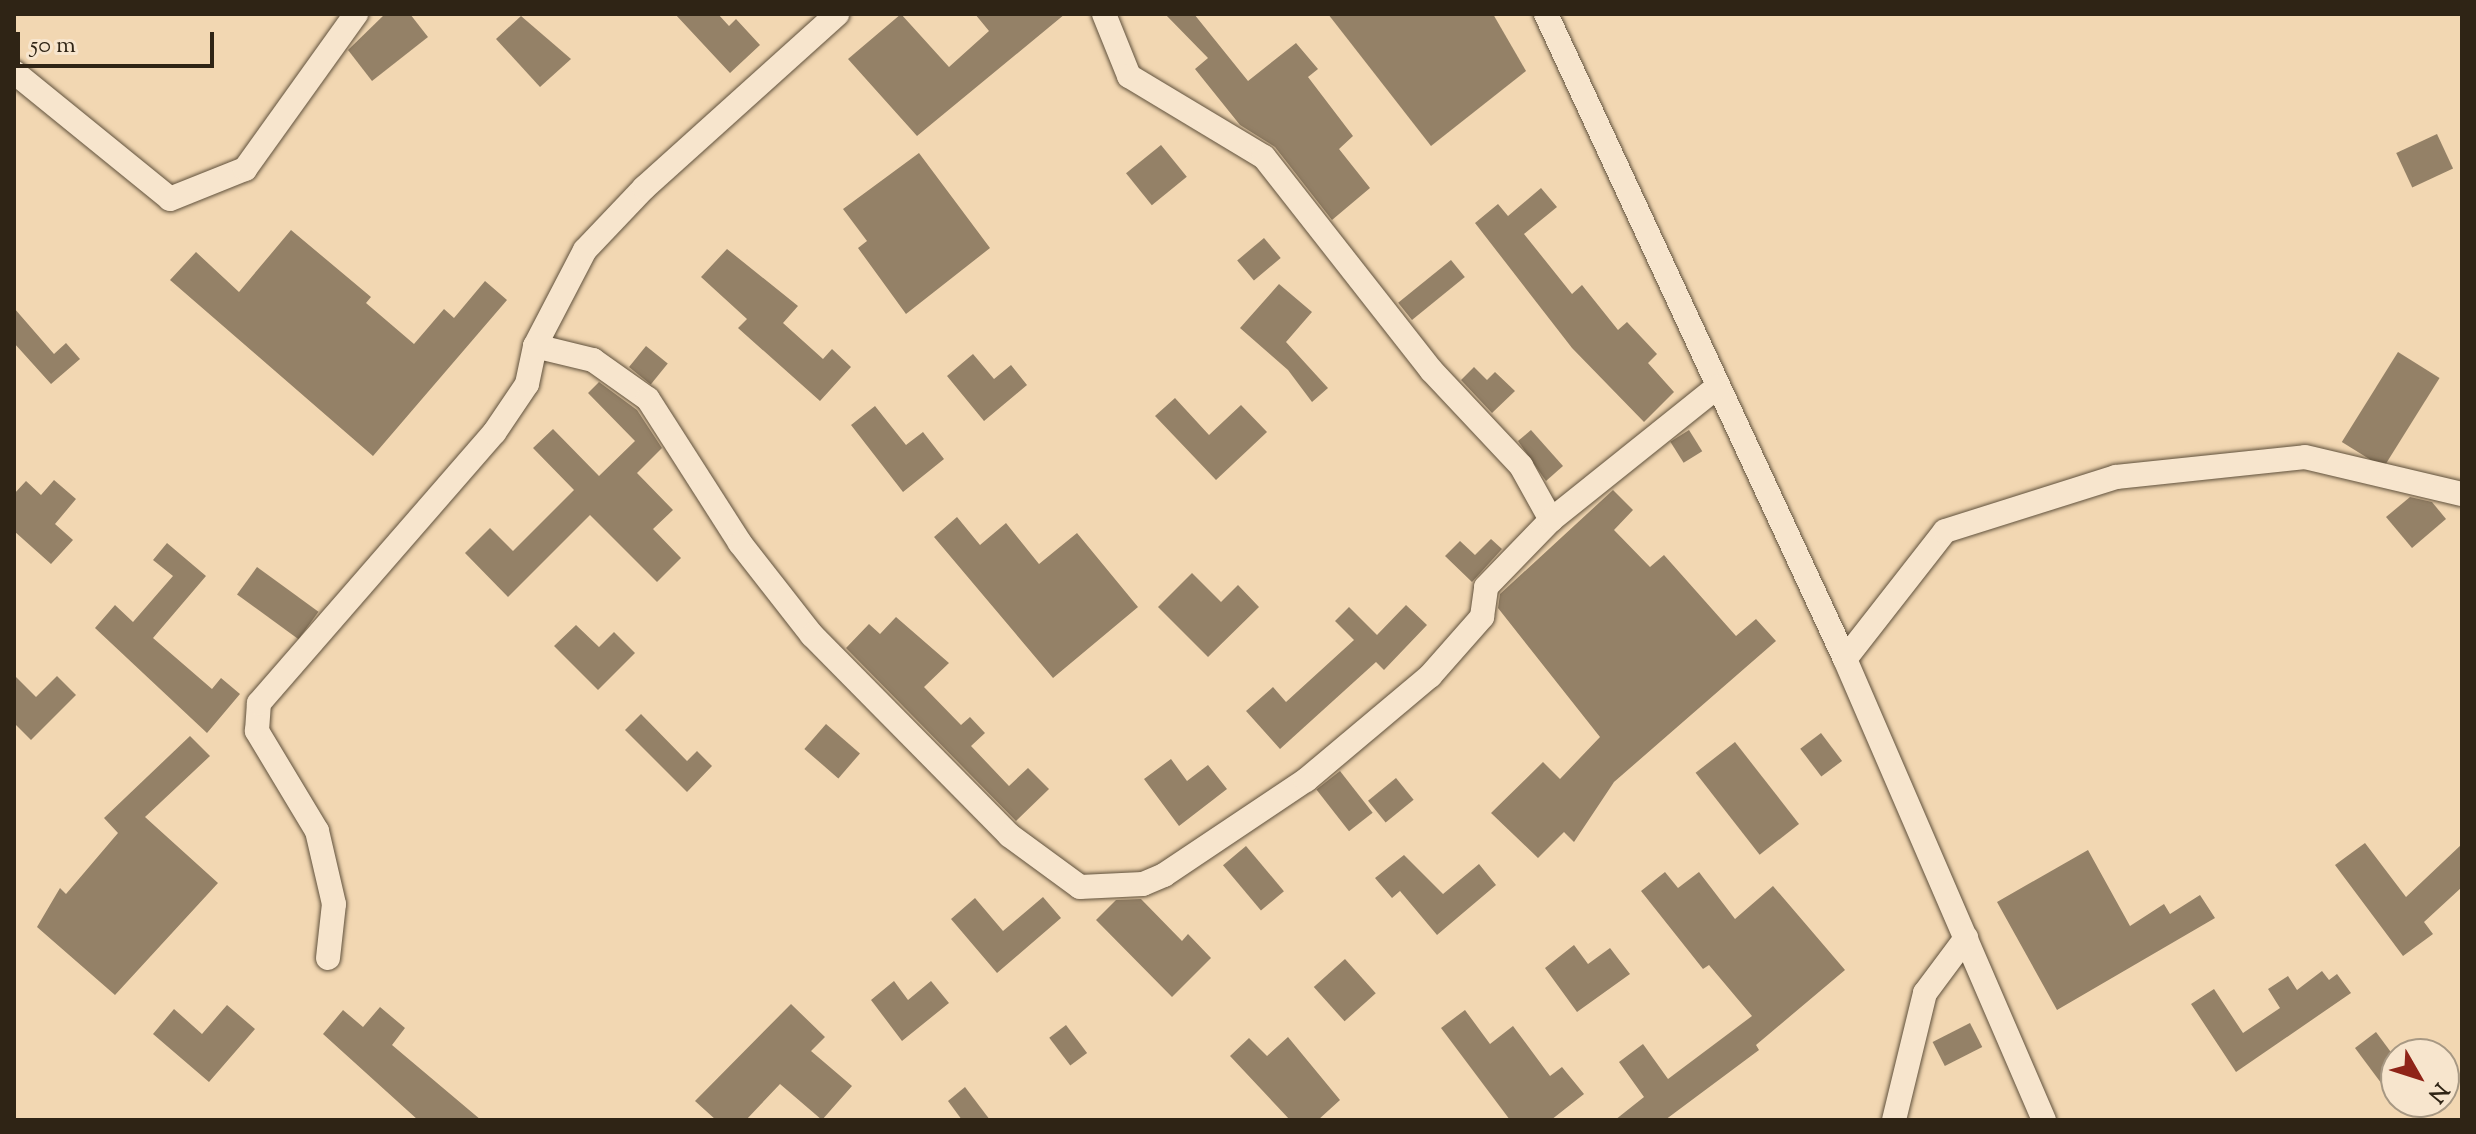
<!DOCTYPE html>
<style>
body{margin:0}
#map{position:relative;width:2476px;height:1134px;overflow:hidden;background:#f2d7b2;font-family:"Sorts Mill Goudy",serif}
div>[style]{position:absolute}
.building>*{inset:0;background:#948167;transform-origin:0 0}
.roads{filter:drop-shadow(0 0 2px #60513c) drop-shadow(0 0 2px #60513c)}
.minor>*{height:24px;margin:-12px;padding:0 12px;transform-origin:12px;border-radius:12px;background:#f7e5cd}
span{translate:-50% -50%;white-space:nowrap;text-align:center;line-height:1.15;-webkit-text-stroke:8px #f7e5cd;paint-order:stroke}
.frame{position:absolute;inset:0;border:16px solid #2f2415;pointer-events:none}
.north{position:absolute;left:2380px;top:1038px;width:80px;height:80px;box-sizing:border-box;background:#f7e5cd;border:2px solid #a79883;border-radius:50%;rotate:129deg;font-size:22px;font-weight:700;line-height:32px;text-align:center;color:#2f2415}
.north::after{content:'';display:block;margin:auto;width:28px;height:36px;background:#8f2418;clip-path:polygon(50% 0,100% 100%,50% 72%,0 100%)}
.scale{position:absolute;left:16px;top:32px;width:198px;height:36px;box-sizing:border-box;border:4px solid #2f2415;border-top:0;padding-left:10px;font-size:24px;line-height:28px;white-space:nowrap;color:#2f2415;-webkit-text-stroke:6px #f7e5cd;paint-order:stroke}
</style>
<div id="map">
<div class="building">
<div style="clip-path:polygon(385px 14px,410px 14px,428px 37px,372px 81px,348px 50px)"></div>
<div style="clip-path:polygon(675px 14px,718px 14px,729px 26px,736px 19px,760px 45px,730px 73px)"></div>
<div style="clip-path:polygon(901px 14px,949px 67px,989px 31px,975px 14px,1065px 14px,917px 136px,848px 59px)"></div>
<div style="clip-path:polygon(1165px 14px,1194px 14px,1248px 81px,1296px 43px,1318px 69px,1308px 77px,1353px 136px,1339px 149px,1370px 188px,1332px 220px,1275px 147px,1240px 125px,1195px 69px,1208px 58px)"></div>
<div style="clip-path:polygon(1328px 14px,1493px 14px,1526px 71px,1431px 146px)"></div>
<div style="clip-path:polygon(521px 16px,571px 59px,540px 87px,496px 39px)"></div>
<div style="left:2437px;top:134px;width:38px;height:45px;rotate:65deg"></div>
<div style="left:1161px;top:145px;width:41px;height:45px;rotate:51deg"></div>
<div style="clip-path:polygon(919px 153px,990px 248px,906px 314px,858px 248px,867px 241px,843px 209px)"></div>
<div style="clip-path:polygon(1541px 188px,1557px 207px,1524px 234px,1572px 294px,1582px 285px,1618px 330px,1627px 322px,1657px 354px,1648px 363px,1674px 392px,1644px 422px,1572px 348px,1475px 223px,1498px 204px,1508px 216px)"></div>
<div style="clip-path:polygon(291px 230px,371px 297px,366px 303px,414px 344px,444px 309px,454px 318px,485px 281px,507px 300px,373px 456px,170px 280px,196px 252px,239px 292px)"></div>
<div style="left:1264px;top:238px;width:26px;height:35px;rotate:50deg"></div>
<div style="clip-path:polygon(727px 249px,798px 306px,783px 323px,823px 359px,832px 349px,851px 367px,820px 401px,738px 328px,747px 319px,701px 277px)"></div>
<div style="left:1451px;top:260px;width:22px;height:68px;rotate:51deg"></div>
<div style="clip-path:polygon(1279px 284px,1312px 312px,1286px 342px,1328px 388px,1312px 402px,1288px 370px,1240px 328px)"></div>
<div style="clip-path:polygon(14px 308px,54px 354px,66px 343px,80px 359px,51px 384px,14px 343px)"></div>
<div style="left:646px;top:346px;width:28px;height:27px;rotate:39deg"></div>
<div style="left:2398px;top:352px;width:49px;height:106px;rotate:32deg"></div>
<div style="clip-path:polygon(973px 354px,994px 379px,1011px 365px,1027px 385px,984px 421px,947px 376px)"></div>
<div style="clip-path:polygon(1474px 367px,1487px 380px,1495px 372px,1515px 391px,1492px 413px,1461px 380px)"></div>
<div style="clip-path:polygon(599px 382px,637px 410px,662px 448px,637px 473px,673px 510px,653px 529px,681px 558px,657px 582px,590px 515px,508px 597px,465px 553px,490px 528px,513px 551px,574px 490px,533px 448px,553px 429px,599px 476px,635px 441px,588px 393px)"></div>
<div style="clip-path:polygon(1175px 398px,1209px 435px,1241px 405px,1267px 432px,1216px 480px,1155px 416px)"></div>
<div style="clip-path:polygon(875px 406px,906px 445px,923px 432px,944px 459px,903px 492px,851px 425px)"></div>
<div style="clip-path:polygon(1531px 430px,1563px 466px,1546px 481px,1518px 441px)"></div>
<div style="left:1689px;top:430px;width:25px;height:22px;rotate:58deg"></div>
<div style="clip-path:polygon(54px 480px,76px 499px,55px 524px,73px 540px,51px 564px,14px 531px,14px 494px,26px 481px,41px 495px)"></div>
<div style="clip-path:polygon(1613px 490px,1633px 510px,1614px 530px,1650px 567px,1664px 555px,1736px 636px,1756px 619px,1776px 641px,1614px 782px,1574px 842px,1564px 832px,1538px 858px,1491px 813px,1543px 762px,1560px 779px,1600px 737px,1498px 608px,1500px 594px)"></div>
<div style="clip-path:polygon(2410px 497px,2432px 502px,2446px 519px,2412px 548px,2386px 517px)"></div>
<div style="clip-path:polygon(957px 517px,980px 545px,1006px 523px,1039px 564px,1077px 533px,1138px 607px,1053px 678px,934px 537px)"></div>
<div style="clip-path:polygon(1491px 539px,1502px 549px,1472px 582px,1445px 556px,1460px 541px,1475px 555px)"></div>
<div style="clip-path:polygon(167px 543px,206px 576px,153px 638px,212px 689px,221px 678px,240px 694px,207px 733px,95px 628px,115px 605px,133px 622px,173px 576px,153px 560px)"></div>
<div style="left:257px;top:567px;width:76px;height:34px;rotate:36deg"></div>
<div style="clip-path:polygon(1192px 573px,1221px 602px,1238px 585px,1259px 607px,1208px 657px,1158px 607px)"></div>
<div style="clip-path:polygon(1406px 605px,1427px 625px,1384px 670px,1376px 662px,1280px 749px,1246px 711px,1273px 687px,1286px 702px,1354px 640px,1335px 621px,1349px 607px,1377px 635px)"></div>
<div style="clip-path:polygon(896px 617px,949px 663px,924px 687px,961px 725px,970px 717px,985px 733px,971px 746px,1009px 786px,1028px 768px,1049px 789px,1016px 821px,846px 648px,869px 624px,880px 634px)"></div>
<div style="clip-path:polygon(576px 625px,599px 647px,614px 632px,635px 653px,598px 690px,554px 646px)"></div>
<div style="clip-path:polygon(14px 675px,36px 697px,57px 676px,76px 695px,31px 740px,14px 723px)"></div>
<div style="clip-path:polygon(641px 714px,687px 761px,697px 751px,712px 766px,687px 792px,625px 730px)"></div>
<div style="left:826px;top:724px;width:45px;height:33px;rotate:41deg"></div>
<div style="left:1821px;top:733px;width:35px;height:26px;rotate:53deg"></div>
<div style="clip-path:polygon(190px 736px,210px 756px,145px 817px,218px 883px,115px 995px,37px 927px,60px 888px,66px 894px,118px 833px,104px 818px)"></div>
<div style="left:1735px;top:742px;width:104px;height:50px;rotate:52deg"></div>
<div style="clip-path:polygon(1171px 759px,1187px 781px,1208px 765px,1227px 789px,1179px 826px,1144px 779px)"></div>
<div style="left:1340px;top:771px;width:53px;height:30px;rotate:52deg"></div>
<div style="left:1396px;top:778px;width:28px;height:36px;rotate:51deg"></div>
<div style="clip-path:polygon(2365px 843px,2406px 897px,2462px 844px,2462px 887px,2424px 922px,2433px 934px,2403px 956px,2335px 865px)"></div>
<div style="left:1246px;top:846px;width:59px;height:30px;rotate:50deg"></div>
<div style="clip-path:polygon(2088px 850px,2130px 926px,2164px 904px,2170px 914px,2200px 895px,2215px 918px,2057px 1010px,1997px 902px)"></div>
<div style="clip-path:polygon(1404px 855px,1443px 894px,1479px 864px,1496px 885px,1437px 935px,1400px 891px,1392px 898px,1375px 878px)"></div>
<div style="clip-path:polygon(1665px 872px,1678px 888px,1699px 872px,1735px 919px,1773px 886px,1845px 970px,1756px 1045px,1759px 1050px,1665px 1120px,1615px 1120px,1644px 1097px,1619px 1062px,1643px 1044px,1668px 1079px,1752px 1016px,1709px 965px,1703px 969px,1641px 891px)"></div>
<div style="clip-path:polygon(1043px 897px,1061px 918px,997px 973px,951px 919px,975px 898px,1003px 931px)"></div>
<div style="clip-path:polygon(1141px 899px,1182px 941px,1188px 934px,1211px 958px,1172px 997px,1096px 920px,1116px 900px)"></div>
<div style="clip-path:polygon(1574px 945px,1588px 964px,1610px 948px,1630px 974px,1577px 1012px,1545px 968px)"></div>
<div style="left:1345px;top:959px;width:46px;height:42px;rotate:48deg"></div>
<div style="clip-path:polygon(2322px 971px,2329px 980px,2337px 974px,2351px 993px,2236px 1072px,2191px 1004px,2214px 989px,2243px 1033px,2280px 1008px,2268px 989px,2288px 976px,2297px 990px)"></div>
<div style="clip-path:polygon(894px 981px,908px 1000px,931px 981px,949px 1003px,902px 1041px,871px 1000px)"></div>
<div style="clip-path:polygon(791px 1004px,825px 1037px,811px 1051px,852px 1086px,822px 1120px,780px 1084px,746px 1120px,716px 1120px,695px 1101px)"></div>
<div style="clip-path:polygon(227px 1005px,255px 1029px,209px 1082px,153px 1034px,174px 1009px,202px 1034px)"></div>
<div style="clip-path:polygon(380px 1007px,405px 1028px,392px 1045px,481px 1120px,418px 1120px,323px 1034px,343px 1010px,363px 1027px)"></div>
<div style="clip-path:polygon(1465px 1010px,1490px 1044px,1513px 1026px,1550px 1076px,1562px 1067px,1584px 1094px,1551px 1120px,1510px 1120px,1441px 1028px)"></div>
<div style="left:1970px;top:1023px;width:27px;height:42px;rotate:63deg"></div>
<div style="left:1066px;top:1025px;width:35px;height:21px;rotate:53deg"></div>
<div style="clip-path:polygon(2376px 1032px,2396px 1059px,2396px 1103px,2355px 1048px)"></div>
<div style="clip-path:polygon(1288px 1037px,1340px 1100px,1318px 1120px,1290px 1120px,1230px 1056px,1249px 1038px,1267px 1056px)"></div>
<div style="clip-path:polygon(965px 1087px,990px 1120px,962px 1120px,948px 1101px)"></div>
</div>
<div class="roads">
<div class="minor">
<div style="left:1104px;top:14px;width:67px;rotate:68deg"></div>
<div style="left:1129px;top:76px;width:157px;rotate:31deg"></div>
<div style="left:1264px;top:157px;width:271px;rotate:51.9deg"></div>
<div style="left:1431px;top:370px;width:132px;rotate:46.8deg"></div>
<div style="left:1521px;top:466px;width:62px;rotate:60.9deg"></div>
<div style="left:1546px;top:14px;width:711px;rotate:65.13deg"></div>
<div style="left:1845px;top:659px;width:502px;rotate:66.65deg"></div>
<div style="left:14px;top:72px;width:201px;rotate:39.1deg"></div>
<div style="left:170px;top:199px;width:81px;rotate:-21.8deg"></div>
<div style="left:245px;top:169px;width:191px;rotate:-54.4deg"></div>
<div style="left:535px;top:346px;width:60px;rotate:13.6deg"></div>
<div style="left:593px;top:360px;width:67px;rotate:35.3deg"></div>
<div style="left:648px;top:399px;width:171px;rotate:57.4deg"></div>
<div style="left:740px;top:543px;width:117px;rotate:52deg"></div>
<div style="left:812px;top:635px;width:281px;rotate:45.4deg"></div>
<div style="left:1009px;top:835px;width:88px;rotate:36.2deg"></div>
<div style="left:1080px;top:887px;width:63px;rotate:-2.7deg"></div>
<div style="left:1143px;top:884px;width:23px;rotate:-23deg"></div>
<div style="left:1164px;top:875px;width:171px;rotate:-33.8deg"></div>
<div style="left:1306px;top:780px;width:162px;rotate:-40deg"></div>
<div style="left:1430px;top:676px;width:79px;rotate:-48.6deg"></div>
<div style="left:1482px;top:617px;width:30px;rotate:-82deg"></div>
<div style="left:1486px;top:587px;width:93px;rotate:-45.9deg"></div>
<div style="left:1551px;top:520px;width:213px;rotate:-38.7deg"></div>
<div style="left:1845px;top:659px;width:162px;rotate:-52deg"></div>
<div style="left:1945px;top:531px;width:179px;rotate:-17.5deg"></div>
<div style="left:2116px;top:477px;width:190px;rotate:-6deg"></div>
<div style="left:2305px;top:457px;width:161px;rotate:13.3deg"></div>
<div style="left:328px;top:958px;width:54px;rotate:-83.7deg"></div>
<div style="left:334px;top:904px;width:75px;rotate:-103.1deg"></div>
<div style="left:317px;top:831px;width:117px;rotate:-121deg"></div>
<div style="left:257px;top:731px;width:28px;rotate:-86deg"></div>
<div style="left:259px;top:703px;width:358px;rotate:-49deg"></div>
<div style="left:494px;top:433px;width:59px;rotate:-56deg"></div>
<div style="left:527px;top:384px;width:39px;rotate:-78deg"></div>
<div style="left:535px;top:346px;width:108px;rotate:-62.5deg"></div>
<div style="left:585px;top:250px;width:86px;rotate:-46.4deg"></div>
<div style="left:644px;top:188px;width:260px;rotate:-42deg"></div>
<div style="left:1894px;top:1120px;width:131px;rotate:-76.3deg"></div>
<div style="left:1925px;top:993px;width:69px;rotate:-53.3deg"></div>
</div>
</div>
<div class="frame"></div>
<div class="north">N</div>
<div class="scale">50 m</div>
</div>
